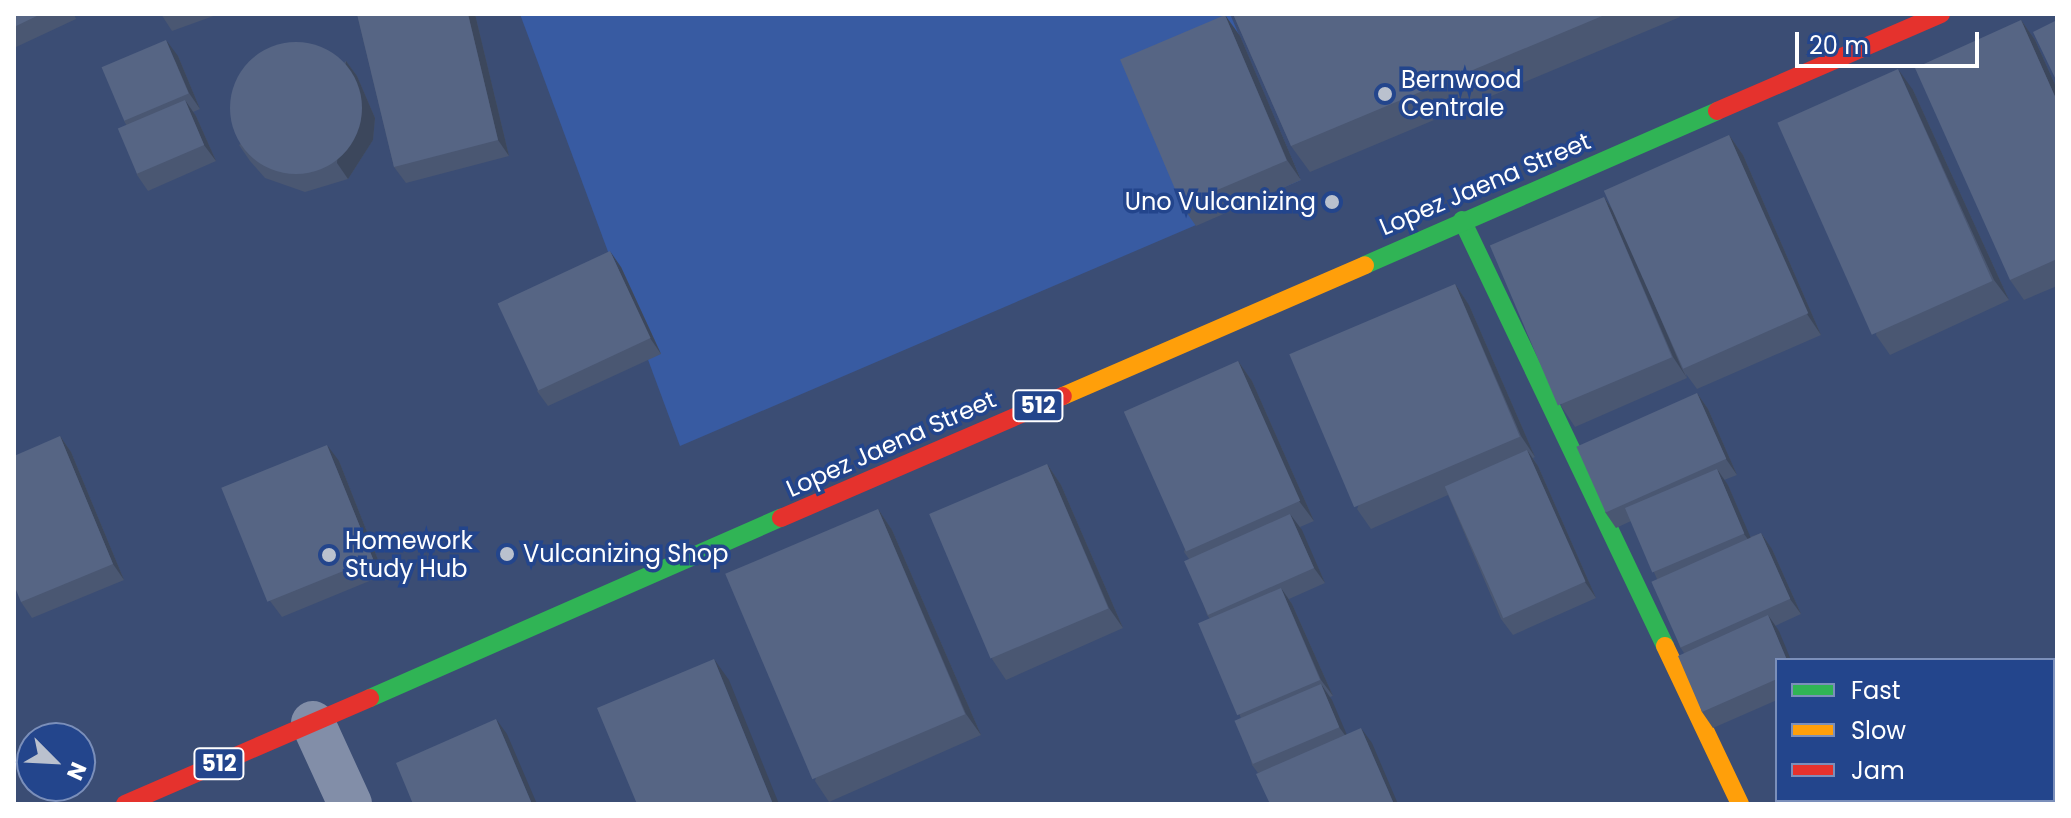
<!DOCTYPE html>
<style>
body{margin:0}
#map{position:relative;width:2071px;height:818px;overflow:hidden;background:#3b4d74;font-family:Poppins,sans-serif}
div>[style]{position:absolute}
.green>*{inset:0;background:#385ba2}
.street>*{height:44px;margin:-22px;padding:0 22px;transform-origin:22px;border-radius:22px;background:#828ea8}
.fast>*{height:18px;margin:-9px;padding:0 9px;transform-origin:9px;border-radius:9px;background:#30b455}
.slow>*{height:18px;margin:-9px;padding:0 9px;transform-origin:9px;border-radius:9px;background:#ff9f0a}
.jam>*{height:18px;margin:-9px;padding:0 9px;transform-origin:9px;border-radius:9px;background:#e5322d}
.wall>*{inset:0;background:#4a5772}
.shaded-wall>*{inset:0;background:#3c475c}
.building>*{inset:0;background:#566584;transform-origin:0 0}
.round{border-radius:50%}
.dots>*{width:22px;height:22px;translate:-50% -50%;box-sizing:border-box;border:4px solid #23458c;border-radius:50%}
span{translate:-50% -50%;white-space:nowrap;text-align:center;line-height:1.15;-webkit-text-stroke:7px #23458c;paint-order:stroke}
.shield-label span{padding:2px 6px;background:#23458c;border:2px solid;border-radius:6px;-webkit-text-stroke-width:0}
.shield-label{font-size:22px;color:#fff;font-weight:700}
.poi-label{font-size:24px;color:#fff}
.left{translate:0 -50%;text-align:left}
.right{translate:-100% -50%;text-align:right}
.street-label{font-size:24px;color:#fff}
.frame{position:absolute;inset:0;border:16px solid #fff;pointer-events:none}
.legend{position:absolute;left:1775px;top:658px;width:280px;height:144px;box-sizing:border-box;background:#23458c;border:2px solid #7b8fba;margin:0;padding:10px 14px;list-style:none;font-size:24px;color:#fff}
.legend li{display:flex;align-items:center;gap:16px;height:40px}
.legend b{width:40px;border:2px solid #7b8fba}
.north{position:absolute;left:16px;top:722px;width:80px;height:80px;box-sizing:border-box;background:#23458c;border:2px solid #7b8fba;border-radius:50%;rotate:114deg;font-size:22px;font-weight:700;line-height:32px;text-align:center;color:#fff}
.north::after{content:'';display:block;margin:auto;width:28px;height:36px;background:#bac1ce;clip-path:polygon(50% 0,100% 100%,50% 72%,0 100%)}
.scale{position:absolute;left:1795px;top:32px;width:184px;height:36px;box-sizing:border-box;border:4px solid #fff;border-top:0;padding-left:10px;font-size:24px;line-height:28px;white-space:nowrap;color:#fff;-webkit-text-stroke:6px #23458c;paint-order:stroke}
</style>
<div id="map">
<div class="green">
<div style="clip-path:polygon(520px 14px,1230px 14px,1301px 180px,680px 446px)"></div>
</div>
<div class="street">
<div style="left:313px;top:723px;width:89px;rotate:65.4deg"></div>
</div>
<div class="fast">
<div style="left:1462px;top:220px;width:472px;rotate:64.5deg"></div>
<div style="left:1365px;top:265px;width:384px;rotate:-23.6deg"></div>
<div style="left:370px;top:698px;width:449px;rotate:-23.7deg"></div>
</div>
<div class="slow">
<div style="left:1063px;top:396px;width:329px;rotate:-23.4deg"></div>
<div style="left:1665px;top:646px;width:175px;rotate:64.6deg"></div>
</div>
<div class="jam">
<div style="left:1717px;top:111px;width:244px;rotate:-23.4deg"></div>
<div style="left:781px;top:518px;width:307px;rotate:-23.4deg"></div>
<div style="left:125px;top:804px;width:267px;rotate:-23.4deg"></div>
</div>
<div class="wall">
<div style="clip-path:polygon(14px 14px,74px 14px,76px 19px,14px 48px)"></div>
<div style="clip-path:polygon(161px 14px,219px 14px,172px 31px)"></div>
<div style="clip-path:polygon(357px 14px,475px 14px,509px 156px,406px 183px,394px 167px)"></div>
<div style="clip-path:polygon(1233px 14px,1679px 14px,1680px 17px,1310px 172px,1291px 146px)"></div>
<div style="clip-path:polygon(1225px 15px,1240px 36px,1301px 180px,1196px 226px,1182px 206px)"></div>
<div style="clip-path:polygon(2021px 20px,2035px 40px,2057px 89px,2057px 286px,2024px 300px,2010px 280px)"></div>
<div style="clip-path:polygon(178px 56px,200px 109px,193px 112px,196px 116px,216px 161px,148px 191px,137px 175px,127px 126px,124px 121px)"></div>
<div style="clip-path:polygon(346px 61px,357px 76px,375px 118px,373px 140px,348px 179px,305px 192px,265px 178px,250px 161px,239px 145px)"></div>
<div style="clip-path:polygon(1913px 90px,2009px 300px,1890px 355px,1876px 335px)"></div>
<div style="clip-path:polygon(1729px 135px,1743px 155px,1821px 335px,1697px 389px,1686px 374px,1687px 378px,1575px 427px,1561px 406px,1604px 197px,1613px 210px)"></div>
<div style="clip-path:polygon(621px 267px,661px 354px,548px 406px,537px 391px)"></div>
<div style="clip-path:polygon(1455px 284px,1469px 305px,1535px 457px,1533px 458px,1538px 466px,1596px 598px,1513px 635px,1501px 619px,1448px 495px,1371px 529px,1357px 509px)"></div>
<div style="clip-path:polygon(1238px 361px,1252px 381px,1314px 521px,1300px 527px,1325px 583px,1289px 599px,1292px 604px,1333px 696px,1330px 697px,1346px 734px,1372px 743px,1258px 773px,1252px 765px,1241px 719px,1210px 619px,1207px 615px,1189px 559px,1184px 552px)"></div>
<div style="clip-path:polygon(1697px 393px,1708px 409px,1737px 475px,1724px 480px,1728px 485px,1750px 537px,1761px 533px,1772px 549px,1801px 614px,1775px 626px,1779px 631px,1777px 700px,1713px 728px,1702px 712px,1684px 653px,1680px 647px,1657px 579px,1631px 521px,1616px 528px,1605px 512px)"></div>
<div style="clip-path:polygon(60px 436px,71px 452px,124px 580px,32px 618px,21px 602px)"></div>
<div style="clip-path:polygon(339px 461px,384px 575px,282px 617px,270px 601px)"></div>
<div style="clip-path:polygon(1047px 464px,1061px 485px,1123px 628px,1006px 680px,992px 659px)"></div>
<div style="clip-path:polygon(878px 509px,892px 530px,981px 735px,829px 802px,815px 781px)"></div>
</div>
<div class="shaded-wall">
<div style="clip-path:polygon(468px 14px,475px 14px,509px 156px,498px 140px)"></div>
<div style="clip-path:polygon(1225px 15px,1240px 36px,1301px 180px,1287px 160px)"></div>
<div style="clip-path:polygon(2021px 20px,2035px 40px,2057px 89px,2057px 101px)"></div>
<div style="clip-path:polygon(166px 40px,178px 56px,200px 109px,189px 93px)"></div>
<div style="clip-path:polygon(346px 61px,357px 76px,375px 118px,373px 140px,348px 179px,337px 163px)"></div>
<div style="clip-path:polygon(1898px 69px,1913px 90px,2009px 300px,1994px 280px)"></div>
<div style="clip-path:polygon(185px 100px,196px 116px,216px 161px,204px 145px)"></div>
<div style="clip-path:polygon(1729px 135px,1743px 155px,1821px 335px,1807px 314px)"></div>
<div style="clip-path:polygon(1604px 197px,1618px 218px,1682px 369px,1687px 378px,1673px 357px)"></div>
<div style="clip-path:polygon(610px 251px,621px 267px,661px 354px,650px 338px)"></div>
<div style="clip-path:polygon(1455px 284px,1469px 305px,1535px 457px,1521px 436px)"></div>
<div style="clip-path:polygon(1238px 361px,1252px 381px,1314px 521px,1299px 501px)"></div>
<div style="clip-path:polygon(1697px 393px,1708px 409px,1737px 475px,1726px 459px)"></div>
<div style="clip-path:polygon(60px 436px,71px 452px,124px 580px,113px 564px)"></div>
<div style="clip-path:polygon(327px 445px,339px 461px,384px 575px,373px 559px)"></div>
<div style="clip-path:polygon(1527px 450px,1538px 466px,1596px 598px,1585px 582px)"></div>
<div style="clip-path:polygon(1047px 464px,1061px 485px,1123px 628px,1109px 608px)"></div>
<div style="clip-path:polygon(1717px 469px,1728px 485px,1756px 550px,1744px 534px)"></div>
<div style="clip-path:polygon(878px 509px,892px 530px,981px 735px,966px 714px)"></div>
<div style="clip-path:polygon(1290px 514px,1302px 530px,1325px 583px,1314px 568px)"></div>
<div style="clip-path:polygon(1761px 533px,1772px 549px,1801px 614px,1790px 599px)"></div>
<div style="clip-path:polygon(1281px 588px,1292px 604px,1333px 696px,1321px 680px)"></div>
<div style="clip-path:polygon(1768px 615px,1779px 631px,1791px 660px,1787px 660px)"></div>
<div style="clip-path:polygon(714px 659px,729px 680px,779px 804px,773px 804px)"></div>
<div style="clip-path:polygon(1321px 684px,1332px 700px,1350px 742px,1339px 727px)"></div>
<div style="clip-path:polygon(496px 719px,507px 734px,537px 804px,532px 804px)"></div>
<div style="clip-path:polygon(1361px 728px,1372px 743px,1398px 804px,1394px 804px)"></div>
</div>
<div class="building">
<div style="clip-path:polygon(14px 14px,41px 14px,14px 27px)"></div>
<div style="clip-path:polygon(357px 14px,468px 14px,498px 140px,394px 167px)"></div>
<div style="clip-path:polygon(1233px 14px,1607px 14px,1291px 146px)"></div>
<div style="left:1225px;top:15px;width:158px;height:114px;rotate:67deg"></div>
<div style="clip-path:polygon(2021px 20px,2057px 101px,2057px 259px,2010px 280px,1915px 68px)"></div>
<div style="clip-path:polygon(2057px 20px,2057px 82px,2033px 32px)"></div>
<div style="left:166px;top:40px;width:58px;height:70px;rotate:67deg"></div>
<div class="round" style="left:230px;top:42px;width:132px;height:132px"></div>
<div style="left:1898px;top:69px;width:232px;height:132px;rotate:66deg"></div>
<div style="left:185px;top:100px;width:49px;height:73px;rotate:67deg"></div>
<div style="left:1729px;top:135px;width:195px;height:137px;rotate:66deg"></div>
<div style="left:1604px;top:197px;width:174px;height:124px;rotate:67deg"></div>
<div style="left:610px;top:251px;width:96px;height:124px;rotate:65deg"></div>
<div style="left:1455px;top:284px;width:166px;height:180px;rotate:67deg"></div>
<div style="left:1238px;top:361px;width:153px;height:125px;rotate:66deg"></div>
<div style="left:1697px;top:393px;width:72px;height:132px;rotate:66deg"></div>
<div style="clip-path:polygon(60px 436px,113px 564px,21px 602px,14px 585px,14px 456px)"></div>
<div style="left:327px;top:445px;width:123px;height:114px;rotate:68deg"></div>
<div style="left:1527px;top:450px;width:144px;height:90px;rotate:66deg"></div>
<div style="left:1047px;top:464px;width:157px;height:128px;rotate:67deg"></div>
<div style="left:1717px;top:469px;width:70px;height:100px;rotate:67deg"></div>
<div style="left:878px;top:509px;width:223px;height:166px;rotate:67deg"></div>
<div style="left:1290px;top:514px;width:59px;height:116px;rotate:66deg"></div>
<div style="left:1761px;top:533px;width:72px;height:120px;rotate:66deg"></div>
<div style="left:1281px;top:588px;width:100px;height:90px;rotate:67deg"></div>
<div style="clip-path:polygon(1768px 615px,1787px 660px,1777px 660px,1777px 679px,1702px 712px,1678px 656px)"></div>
<div style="clip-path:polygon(714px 659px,773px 804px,637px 804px,597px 708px)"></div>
<div style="left:1321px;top:684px;width:47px;height:94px;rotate:67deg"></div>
<div style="clip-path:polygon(496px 719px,532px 804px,413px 804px,396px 763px)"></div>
<div style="clip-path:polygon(1361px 728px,1394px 804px,1270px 804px,1256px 774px)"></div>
</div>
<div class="dots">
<div style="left:1385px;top:94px;background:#bac1ce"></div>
<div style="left:1332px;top:202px;background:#bac1ce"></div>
<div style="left:507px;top:554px;background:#bac1ce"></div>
<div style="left:329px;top:555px;background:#bac1ce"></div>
</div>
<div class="shield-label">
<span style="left:1038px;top:406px">512</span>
<span style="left:219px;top:764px">512</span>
</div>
<div class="poi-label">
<span class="left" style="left:1401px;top:94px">Bernwood<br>Centrale</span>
<span class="right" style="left:1316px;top:202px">Uno Vulcanizing</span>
<span class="left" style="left:345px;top:555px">Homework<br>Study Hub</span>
<span class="left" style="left:523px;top:554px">Vulcanizing Shop</span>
</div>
<div class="street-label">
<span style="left:1485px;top:184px;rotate:-23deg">Lopez Jaena Street</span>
<span style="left:891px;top:444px;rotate:-24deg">Lopez Jaena Street</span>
</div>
<div class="frame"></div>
<ul class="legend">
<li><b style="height:10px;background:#30b455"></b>Fast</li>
<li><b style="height:10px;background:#ff9f0a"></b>Slow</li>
<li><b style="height:10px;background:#e5322d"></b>Jam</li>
</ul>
<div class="north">N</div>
<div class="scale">20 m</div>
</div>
